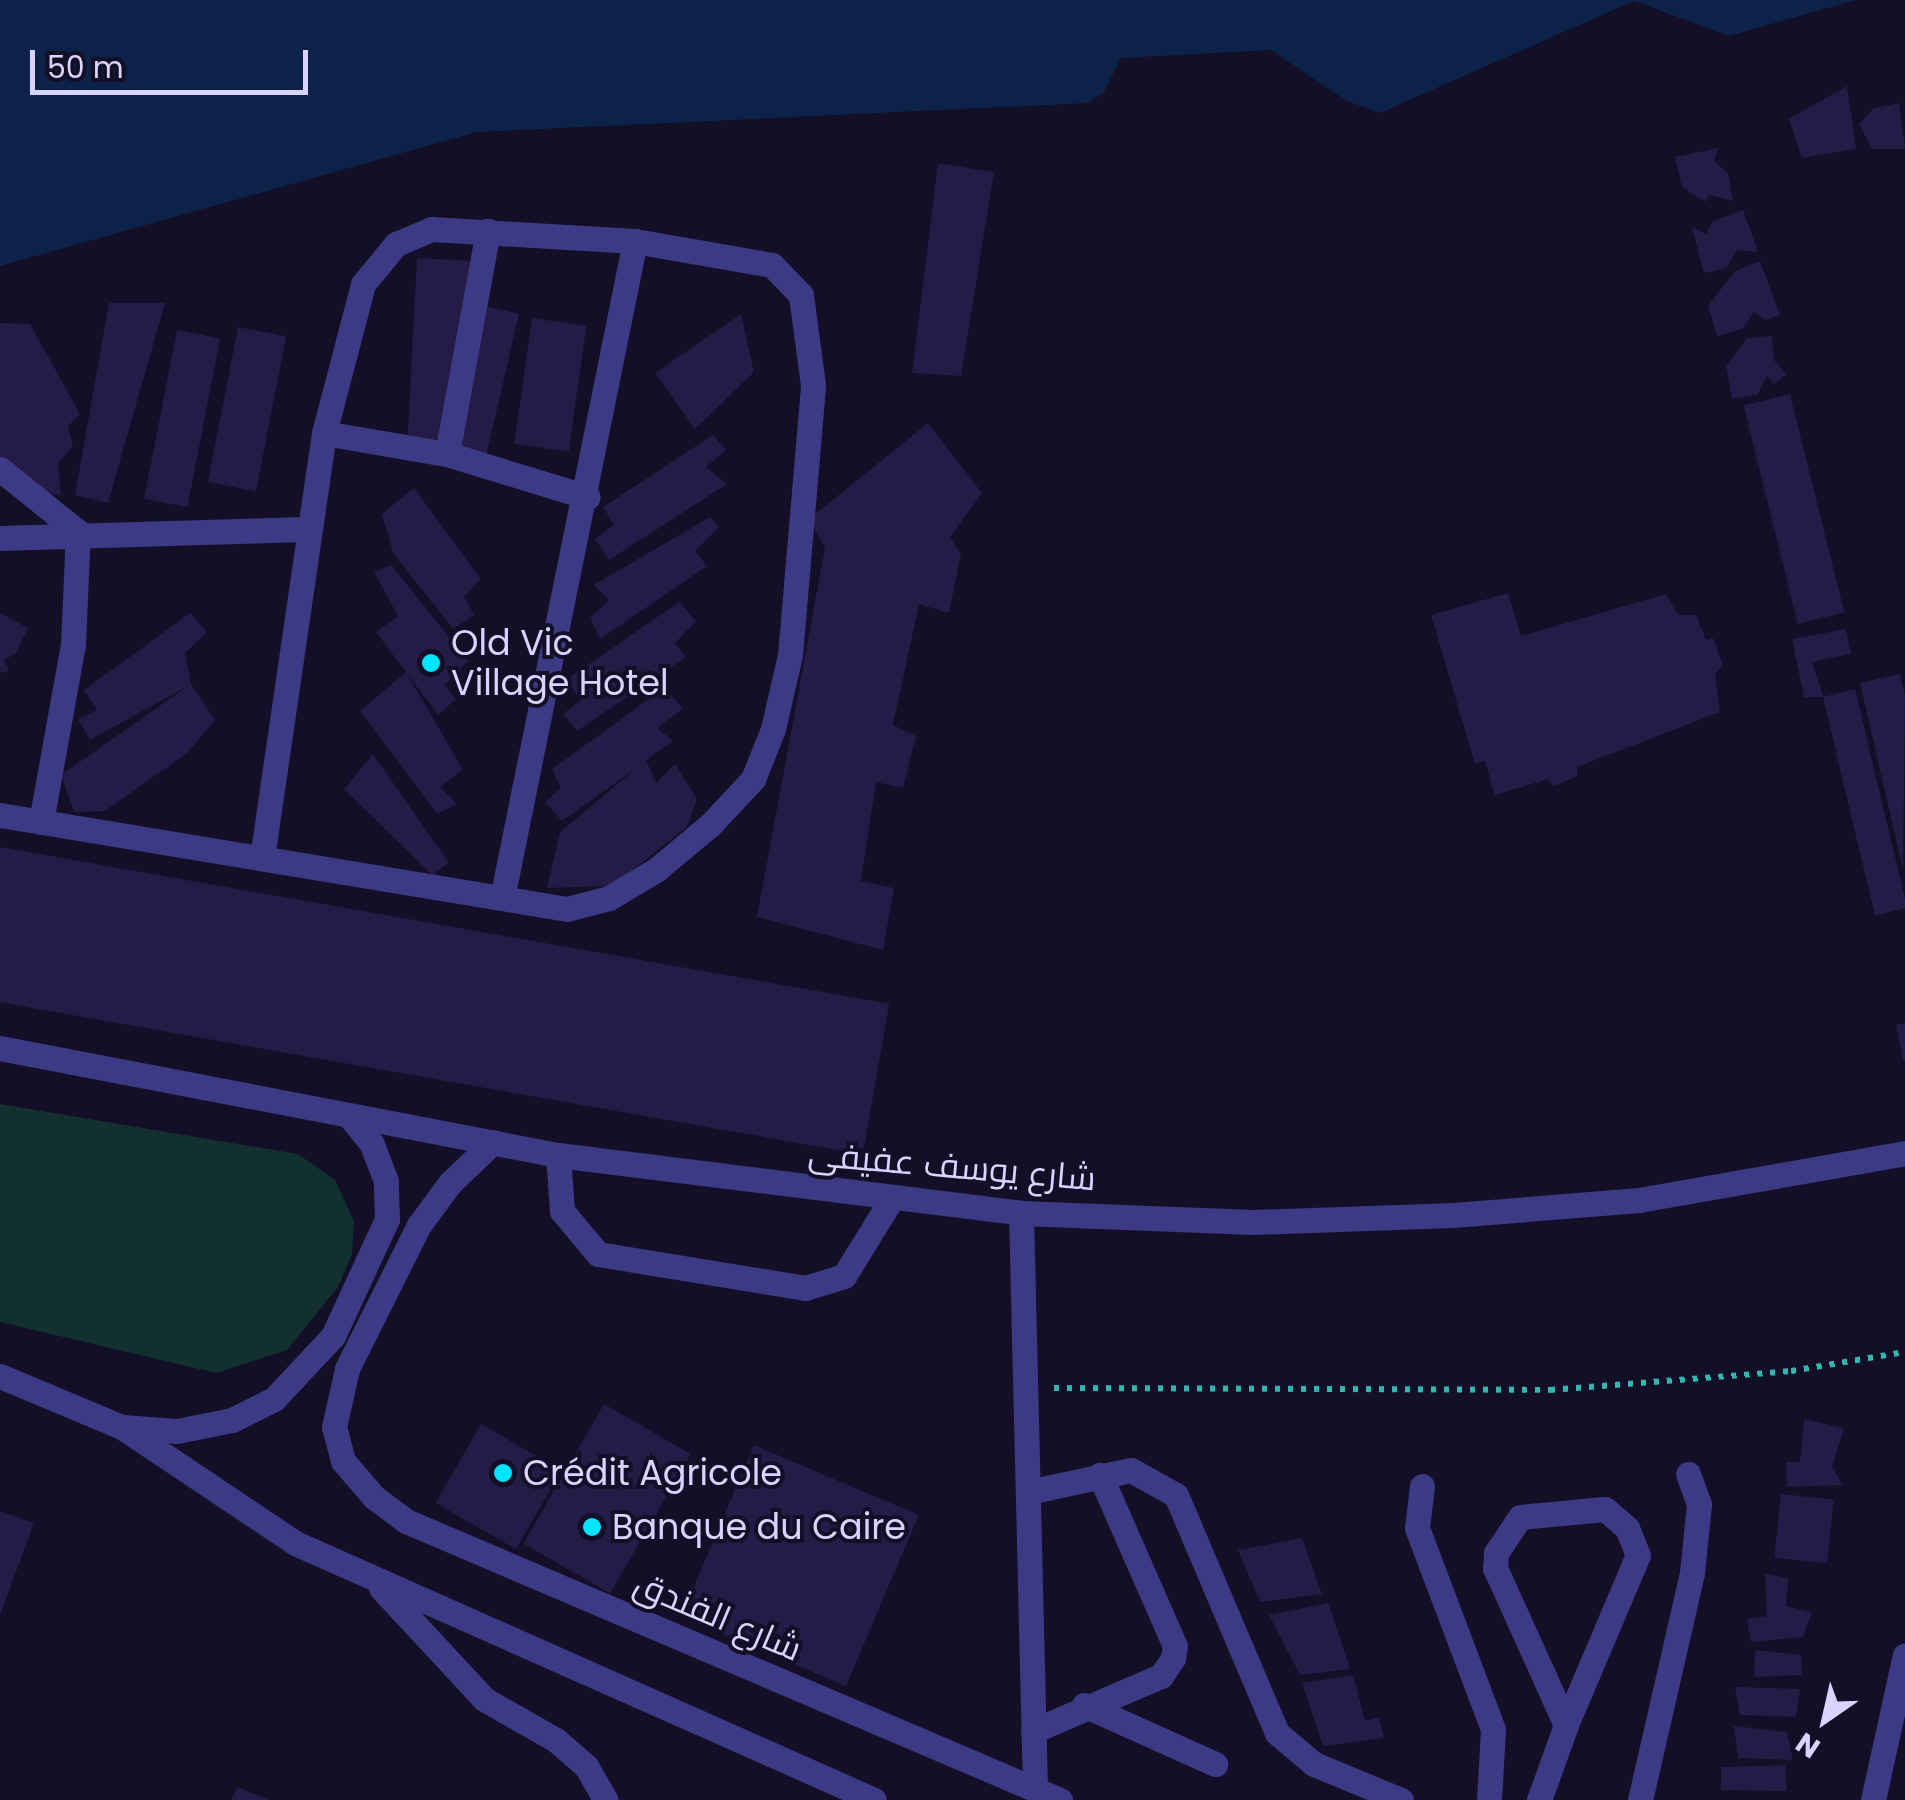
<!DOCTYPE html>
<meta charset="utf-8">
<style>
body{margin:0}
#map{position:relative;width:1905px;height:1800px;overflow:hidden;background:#130f26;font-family:Poppins,Cairo,sans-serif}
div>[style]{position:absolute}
.green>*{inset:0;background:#12302f}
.water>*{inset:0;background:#0c2248}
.building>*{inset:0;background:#241b47;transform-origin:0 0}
.path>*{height:6px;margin-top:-3px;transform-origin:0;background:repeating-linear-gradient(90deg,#2fb8b0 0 5px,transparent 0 13px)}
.minor>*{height:25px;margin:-12.5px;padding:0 12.5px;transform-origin:12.5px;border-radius:12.5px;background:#3d3a85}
.dots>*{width:28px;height:28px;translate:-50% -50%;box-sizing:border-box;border:5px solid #130f26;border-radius:50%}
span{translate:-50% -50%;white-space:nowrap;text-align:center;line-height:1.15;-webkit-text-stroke:8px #130f26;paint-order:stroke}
.poi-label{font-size:35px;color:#d9d4ff}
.left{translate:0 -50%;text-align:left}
.street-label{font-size:35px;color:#d9d4ff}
.north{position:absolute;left:1775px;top:1670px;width:100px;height:100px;-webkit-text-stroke:8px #130f26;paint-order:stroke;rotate:214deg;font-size:28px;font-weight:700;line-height:40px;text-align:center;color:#d9d4ff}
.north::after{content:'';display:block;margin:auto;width:35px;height:45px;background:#d9d4ff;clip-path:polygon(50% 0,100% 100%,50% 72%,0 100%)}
.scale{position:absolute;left:30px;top:50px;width:278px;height:45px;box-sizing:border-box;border:5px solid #d9d4ff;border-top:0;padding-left:12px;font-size:30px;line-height:35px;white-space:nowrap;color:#d9d4ff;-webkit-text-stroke:8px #130f26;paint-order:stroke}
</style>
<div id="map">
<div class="green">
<div style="clip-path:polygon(0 1104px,298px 1154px,335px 1180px,354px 1221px,352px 1254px,338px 1287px,287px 1350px,216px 1373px,0 1322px)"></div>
</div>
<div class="water">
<div style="clip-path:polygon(0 0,1856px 0,1729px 36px,1634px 1px,1380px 113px,1347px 101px,1271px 50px,1121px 58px,1104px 92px,1089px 103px,477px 132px,0 266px)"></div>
</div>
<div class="building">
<div style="clip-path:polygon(1847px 86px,1856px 149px,1802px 158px,1789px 119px)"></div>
<div style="clip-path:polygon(1899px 103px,1905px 149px,1872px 149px,1859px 124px,1874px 108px)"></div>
<div style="clip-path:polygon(1718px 148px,1714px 161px,1728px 173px,1733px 201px,1709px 195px,1705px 202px,1682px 187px,1675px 157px)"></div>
<div style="clip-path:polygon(938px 163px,994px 172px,961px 376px,912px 373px)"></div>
<div style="clip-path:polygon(1743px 210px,1758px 252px,1737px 250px,1726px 268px,1704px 273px,1692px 227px,1706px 234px,1713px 221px)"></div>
<div style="left:417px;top:258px;width:55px;height:180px;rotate:3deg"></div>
<div style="clip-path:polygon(1760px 261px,1780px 315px,1765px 320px,1754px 312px,1742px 329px,1717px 336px,1708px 306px,1735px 271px)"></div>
<div style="clip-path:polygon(109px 303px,165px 303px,108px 503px,75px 495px)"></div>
<div style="left:481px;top:305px;width:39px;height:147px;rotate:13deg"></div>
<div style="clip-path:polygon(741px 314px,754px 372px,695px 429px,655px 373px)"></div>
<div style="left:532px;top:318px;width:55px;height:127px;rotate:8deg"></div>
<div style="clip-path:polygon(0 323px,30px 324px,80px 414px,68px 426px,73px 446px,58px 463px,61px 496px,19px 485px,0 460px)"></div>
<div style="left:238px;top:327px;width:49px;height:158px;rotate:11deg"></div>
<div style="left:177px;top:330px;width:44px;height:172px;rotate:11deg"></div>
<div style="clip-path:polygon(1772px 336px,1774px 360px,1786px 375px,1774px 384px,1767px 376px,1757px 395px,1732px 399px,1726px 366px,1747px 338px)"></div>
<div style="left:1790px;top:394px;width:225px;height:48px;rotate:76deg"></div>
<div style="clip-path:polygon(928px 423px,982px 493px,950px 537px,961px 554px,949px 613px,919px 604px,893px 725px,916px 736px,903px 788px,876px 782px,861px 881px,894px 888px,883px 950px,757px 917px,825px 548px,809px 519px)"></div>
<div style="clip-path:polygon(713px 435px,726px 450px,706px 467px,727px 484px,609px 560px,595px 539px,614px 525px,603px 507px)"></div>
<div style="clip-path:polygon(414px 488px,481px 579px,464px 596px,474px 615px,453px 629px,393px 553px,382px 514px)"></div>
<div style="clip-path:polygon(710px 517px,719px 527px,695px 551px,707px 566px,600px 639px,590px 618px,609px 600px,594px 585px)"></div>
<div style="clip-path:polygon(391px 565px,468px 661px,445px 685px,456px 699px,438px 715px,376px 632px,398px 616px,374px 572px)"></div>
<div style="clip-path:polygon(1508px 593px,1521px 636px,1666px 594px,1678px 615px,1696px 615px,1706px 640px,1713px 638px,1723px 665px,1715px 674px,1720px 712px,1577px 767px,1577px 776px,1554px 786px,1548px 779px,1495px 795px,1485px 761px,1475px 764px,1431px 615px)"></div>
<div style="clip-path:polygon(679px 602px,696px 621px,675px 643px,686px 657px,577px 731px,563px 714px,581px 700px,566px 680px)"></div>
<div style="clip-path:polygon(0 613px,28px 628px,16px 653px,4px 660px,9px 671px,0 673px)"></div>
<div style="clip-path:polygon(190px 613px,207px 632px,185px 653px,191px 684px,215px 720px,187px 753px,105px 811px,74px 812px,61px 775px,188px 686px,90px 740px,78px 719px,97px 710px,84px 690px)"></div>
<div style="clip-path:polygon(1846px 629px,1851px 654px,1812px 662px,1823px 697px,1804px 697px,1792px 639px)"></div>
<div style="clip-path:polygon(406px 672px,463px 770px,440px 787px,457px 804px,437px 814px,360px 711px)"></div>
<div style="clip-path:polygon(1900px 674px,1905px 696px,1903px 870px,1860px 683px)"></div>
<div style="clip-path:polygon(664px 688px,683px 708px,657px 728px,673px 741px,646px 760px,656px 783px,675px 764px,697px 799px,687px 827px,612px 886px,547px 888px,560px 832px,638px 767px,562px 821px,545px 802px,561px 788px,552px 769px)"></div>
<div style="clip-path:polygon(1855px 689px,1905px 899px,1905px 908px,1875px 916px,1823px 697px)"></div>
<div style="clip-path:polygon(373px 754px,449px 863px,432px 875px,344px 789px)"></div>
<div style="left:0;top:847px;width:903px;height:153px;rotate:10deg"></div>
<div style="clip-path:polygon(1905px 1023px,1905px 1061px,1903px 1061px,1896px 1025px)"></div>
<div style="left:604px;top:1404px;width:100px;height:161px;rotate:30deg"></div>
<div style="clip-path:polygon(1804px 1419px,1844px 1428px,1832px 1467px,1843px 1485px,1787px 1487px,1786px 1462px,1800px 1462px)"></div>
<div style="left:481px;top:1424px;width:93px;height:91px;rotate:30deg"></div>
<div style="left:754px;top:1445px;width:179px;height:186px;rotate:23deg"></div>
<div style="left:1781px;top:1494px;width:53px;height:64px;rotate:6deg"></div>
<div style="clip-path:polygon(0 1511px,34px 1523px,0 1615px)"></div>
<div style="clip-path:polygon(1302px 1538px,1322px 1594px,1260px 1602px,1238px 1550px)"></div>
<div style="clip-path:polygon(1765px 1574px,1788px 1578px,1786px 1606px,1812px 1612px,1803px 1637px,1751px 1642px,1747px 1619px,1767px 1616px)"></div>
<div style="clip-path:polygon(1328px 1603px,1350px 1669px,1300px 1675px,1269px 1615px)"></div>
<div style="clip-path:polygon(1755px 1650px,1801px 1655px,1802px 1675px,1754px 1677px)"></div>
<div style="clip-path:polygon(1353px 1675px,1365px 1721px,1379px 1717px,1384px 1738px,1323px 1746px,1302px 1683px)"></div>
<div style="clip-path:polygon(1735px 1687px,1800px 1689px,1796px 1717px,1740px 1715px)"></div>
<div style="clip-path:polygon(1734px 1726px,1787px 1732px,1793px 1760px,1738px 1758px)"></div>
<div style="clip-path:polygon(1785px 1765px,1787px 1791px,1721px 1790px,1721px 1767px)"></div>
<div style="clip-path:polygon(237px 1787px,269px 1800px,231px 1800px)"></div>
</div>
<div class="path">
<div style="left:1054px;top:1388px;width:496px;rotate:0.2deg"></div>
<div style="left:1550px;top:1390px;width:242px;rotate:-4.5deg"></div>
<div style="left:1791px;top:1371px;width:116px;rotate:-9.5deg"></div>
</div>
<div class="minor">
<div style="left:324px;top:433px;width:125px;rotate:9.7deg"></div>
<div style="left:447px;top:454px;width:147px;rotate:17deg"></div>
<div style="left:447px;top:454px;width:227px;rotate:-79.6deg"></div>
<div style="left:0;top:469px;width:100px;rotate:38.9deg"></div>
<div style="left:0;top:538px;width:307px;rotate:-1.7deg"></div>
<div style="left:0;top:815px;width:575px;rotate:9.41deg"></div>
<div style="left:567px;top:909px;width:43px;rotate:-14.7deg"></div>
<div style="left:609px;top:898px;width:55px;rotate:-30.8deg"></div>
<div style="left:656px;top:870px;width:72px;rotate:-39.9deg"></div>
<div style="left:711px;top:824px;width:62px;rotate:-47deg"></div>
<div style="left:753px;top:779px;width:54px;rotate:-68.2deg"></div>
<div style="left:773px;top:729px;width:76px;rotate:-77.1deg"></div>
<div style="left:790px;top:655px;width:271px;rotate:-85.1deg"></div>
<div style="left:813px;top:385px;width:91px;rotate:-97.6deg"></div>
<div style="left:801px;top:295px;width:42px;rotate:-134deg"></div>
<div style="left:772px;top:265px;width:139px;rotate:-170.1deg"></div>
<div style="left:41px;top:822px;width:180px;rotate:-79.8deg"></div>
<div style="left:73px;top:645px;width:113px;rotate:-87.5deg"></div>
<div style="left:262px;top:858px;width:429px;rotate:-81.7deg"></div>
<div style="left:324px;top:433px;width:154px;rotate:-75.3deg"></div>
<div style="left:363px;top:284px;width:52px;rotate:-50.5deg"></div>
<div style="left:396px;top:244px;width:38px;rotate:-23deg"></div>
<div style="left:431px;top:229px;width:204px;rotate:3.4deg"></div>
<div style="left:635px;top:241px;width:670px;rotate:101.44deg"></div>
<div style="left:0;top:1048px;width:568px;rotate:10.86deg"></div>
<div style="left:558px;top:1155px;width:467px;rotate:7.1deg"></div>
<div style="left:1021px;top:1213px;width:232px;rotate:2.2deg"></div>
<div style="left:1253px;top:1222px;width:200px;rotate:-2deg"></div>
<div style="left:1453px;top:1215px;width:187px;rotate:-4.6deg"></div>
<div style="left:1639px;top:1200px;width:270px;rotate:-10deg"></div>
<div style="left:493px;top:1142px;width:59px;rotate:136.4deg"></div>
<div style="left:450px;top:1183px;width:52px;rotate:126.4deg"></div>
<div style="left:419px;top:1225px;width:161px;rotate:116.6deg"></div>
<div style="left:347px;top:1369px;width:59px;rotate:102.6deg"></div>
<div style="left:334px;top:1427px;width:35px;rotate:75deg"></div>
<div style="left:343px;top:1461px;width:48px;rotate:49.3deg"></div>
<div style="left:374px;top:1497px;width:40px;rotate:37deg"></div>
<div style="left:406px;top:1521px;width:711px;rotate:23.1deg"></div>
<div style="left:558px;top:1155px;width:56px;rotate:85.9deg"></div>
<div style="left:562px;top:1211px;width:56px;rotate:50.1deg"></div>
<div style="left:598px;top:1254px;width:210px;rotate:9.3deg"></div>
<div style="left:805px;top:1288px;width:41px;rotate:-17.1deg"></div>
<div style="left:844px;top:1276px;width:89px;rotate:-58.3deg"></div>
<div style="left:1021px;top:1213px;width:576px;rotate:88.61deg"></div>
<div style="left:0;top:1376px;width:132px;rotate:22.7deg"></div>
<div style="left:122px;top:1427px;width:55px;rotate:4.2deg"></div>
<div style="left:177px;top:1431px;width:56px;rotate:-11.3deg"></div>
<div style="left:232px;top:1420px;width:47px;rotate:-26.6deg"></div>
<div style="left:274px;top:1399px;width:86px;rotate:-46.9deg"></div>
<div style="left:333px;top:1336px;width:129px;rotate:-65.2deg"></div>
<div style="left:387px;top:1219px;width:38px;rotate:-92deg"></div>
<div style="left:386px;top:1181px;width:40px;rotate:-111deg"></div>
<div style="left:372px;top:1144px;width:36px;rotate:-129deg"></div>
<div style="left:122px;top:1427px;width:208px;rotate:33.8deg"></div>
<div style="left:295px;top:1543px;width:633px;rotate:23.93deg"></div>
<div style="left:1422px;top:1486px;width:42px;rotate:96.8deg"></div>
<div style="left:1417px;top:1528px;width:215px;rotate:69.3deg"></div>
<div style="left:1493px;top:1729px;width:71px;rotate:93.2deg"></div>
<div style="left:1028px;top:1492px;width:105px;rotate:-12.1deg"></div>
<div style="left:1131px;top:1470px;width:51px;rotate:29.1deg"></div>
<div style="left:1176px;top:1495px;width:259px;rotate:67deg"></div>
<div style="left:1277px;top:1733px;width:48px;rotate:40deg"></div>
<div style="left:1314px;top:1764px;width:94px;rotate:22.5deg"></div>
<div style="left:1605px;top:1509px;width:29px;rotate:41deg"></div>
<div style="left:1627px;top:1528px;width:29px;rotate:68deg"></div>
<div style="left:1638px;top:1555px;width:185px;rotate:113deg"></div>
<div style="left:1566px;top:1725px;width:172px;rotate:-114.3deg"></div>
<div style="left:1495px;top:1568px;width:15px;rotate:-86deg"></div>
<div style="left:1496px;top:1553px;width:43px;rotate:-56.3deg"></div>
<div style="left:1520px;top:1517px;width:85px;rotate:-5.4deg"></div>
<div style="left:381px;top:1588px;width:151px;rotate:47.1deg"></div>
<div style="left:484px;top:1699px;width:83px;rotate:29.7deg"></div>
<div style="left:556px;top:1740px;width:40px;rotate:41deg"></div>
<div style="left:586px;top:1766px;width:39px;rotate:60deg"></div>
<div style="left:1084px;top:1705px;width:144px;rotate:24.2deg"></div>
<div style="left:1033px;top:1731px;width:139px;rotate:-23.3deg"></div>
<div style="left:1161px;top:1676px;width:22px;rotate:-56deg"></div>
<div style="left:1173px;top:1658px;width:12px;rotate:-81deg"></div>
<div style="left:1175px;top:1646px;width:187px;rotate:-113.7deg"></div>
<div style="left:1539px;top:1800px;width:80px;rotate:-70.2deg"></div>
<div style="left:1640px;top:1800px;width:233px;rotate:-77.1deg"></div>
<div style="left:1692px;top:1573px;width:69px;rotate:-84.2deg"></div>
<div style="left:1699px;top:1504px;width:32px;rotate:-110deg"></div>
<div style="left:1873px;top:1800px;width:148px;rotate:-77.6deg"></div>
</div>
<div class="dots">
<div style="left:431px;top:663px;background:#00e5ff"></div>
<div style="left:503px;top:1473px;background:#00e5ff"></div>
<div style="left:592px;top:1527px;background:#00e5ff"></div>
</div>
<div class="poi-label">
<span class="left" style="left:451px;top:663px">Old Vic<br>Village Hotel</span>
<span class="left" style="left:523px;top:1473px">Crédit Agricole</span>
<span class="left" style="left:612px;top:1527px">Banque du Caire</span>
</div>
<div class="street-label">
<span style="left:952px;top:1166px;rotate:5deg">شارع يوسف عفيفى</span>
<span style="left:718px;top:1616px;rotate:23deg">شارع الفندق</span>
</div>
<div class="north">N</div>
<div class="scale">50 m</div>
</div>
